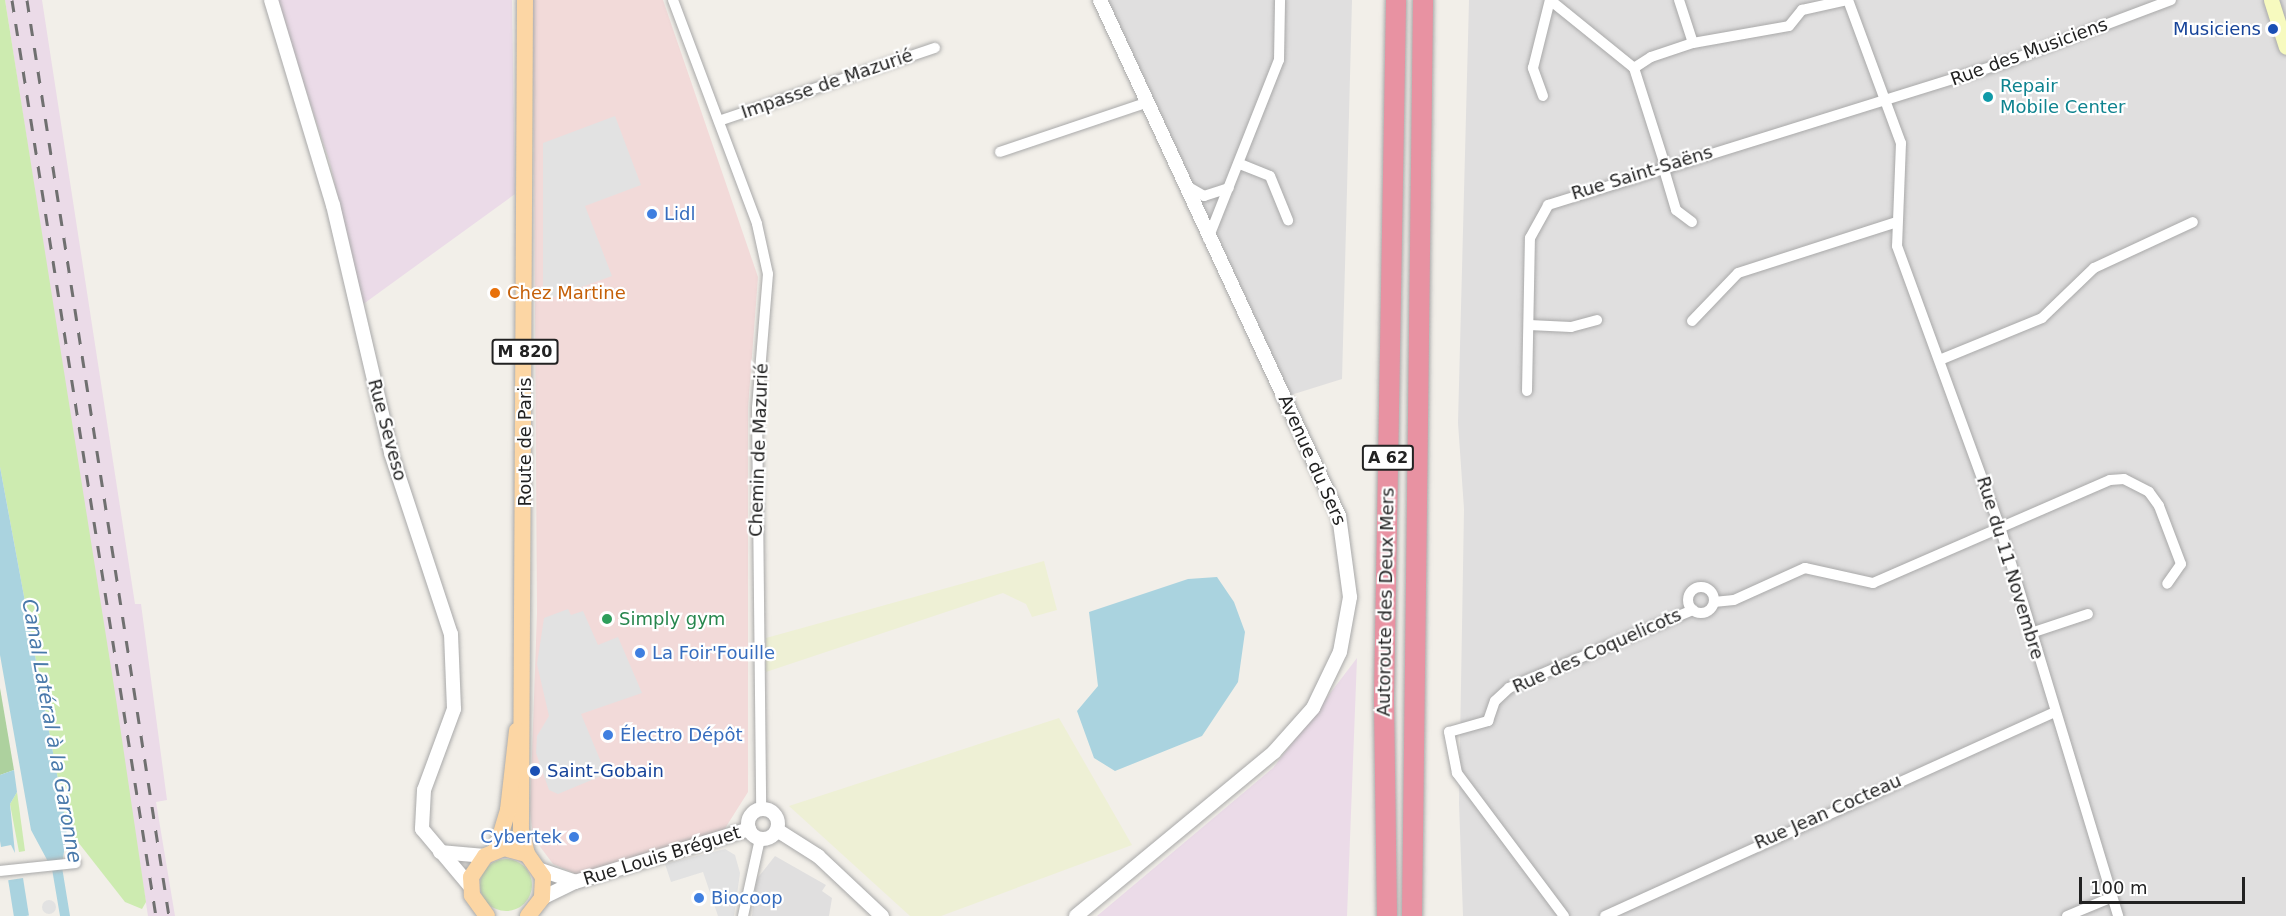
<!DOCTYPE html>
<meta charset="utf-8">
<style>
body{margin:0}
#map{position:relative;width:2286px;height:916px;overflow:hidden;background:#f2efe9;font-family:"DejaVu Sans",sans-serif}
div>[style]{position:absolute}
.residential>*{inset:0;background:#e0dfdf}
.commercial>*{inset:0;background:#f2dad9}
.industrial>*{inset:0;background:#ebdbe8}
.farmland>*{inset:0;background:#eef0d5}
.grass>*{inset:0;background:#cdebb0}
.round{border-radius:50%}
.forest>*{inset:0;background:#add19e}
.parking>*{inset:0;background:#e2e2e2}
.water>*{inset:0;background:#aad3df;transform-origin:0 0}
.roads{filter:drop-shadow(0 0 2px #a9a9a9) drop-shadow(0 0 2px #a9a9a9)}
.minor>*{height:10px;margin:-5px;padding:0 5px;transform-origin:5px;border-radius:5px;background:#fff}
.minor>.ring{margin:-5px;padding:0;box-sizing:content-box;background:none;border:10px solid #fff;border-radius:50%}
.tertiary>*{height:14px;margin:-7px;padding:0 7px;transform-origin:7px;border-radius:7px;background:#fff}
.tertiary>.ring{margin:-7px;padding:0;box-sizing:content-box;background:none;border:14px solid #fff;border-radius:50%}
.secondary>*{height:15px;margin:-7.5px;padding:0 7.5px;transform-origin:7.5px;border-radius:7.5px;background:#f7fabf}
.primary>*{height:16px;margin:-8px;padding:0 8px;transform-origin:8px;border-radius:8px;background:#fcd6a4}
.motorway>*{height:20px;margin:-10px;padding:0 10px;transform-origin:10px;border-radius:10px;background:#e892a2}
.rail>*{height:3px;margin-top:-1.5px;transform-origin:0;background:repeating-linear-gradient(90deg,#707070 0 12px,transparent 0 24px)}
.dots>*{width:16px;height:16px;translate:-50% -50%;box-sizing:border-box;border:3px solid #fff;border-radius:50%}
span{translate:-50% -50%;white-space:nowrap;text-align:center;line-height:1.15;-webkit-text-stroke:4.5px #fff;paint-order:stroke}
.shield-label span{padding:2px 4px;background:#fff;border:2px solid;border-radius:4px;-webkit-text-stroke-width:0}
.shield-label{font-size:16px;color:#222;font-weight:700}
.transit-label{font-size:18px;color:#164399}
.right{translate:-100% -50%;text-align:right}
.left{translate:0 -50%;text-align:left}
.street-label{font-size:18px;color:#222}
.culture-label{font-size:18px;color:#0d838f}
.shop-label{font-size:18px;color:#366cbe}
.food-label{font-size:18px;color:#c56008}
.leisure-label{font-size:18px;color:#27864d}
.water-label{font-size:20px;color:#4a7aab;font-style:italic}
.scale{position:absolute;left:2079px;top:877px;width:166px;height:27px;box-sizing:border-box;border:3px solid #222;border-top:0;padding-left:8px;font-size:18px;line-height:21px;white-space:nowrap;color:#222;-webkit-text-stroke:4px #fff;paint-order:stroke}
</style>
<div id="map">
<div class="residential">
<div style="clip-path:polygon(1096px 0,1352px 0,1342px 379px,1278px 399px)"></div>
<div style="clip-path:polygon(1469px 0,2286px 0,2286px 916px,1463px 916px,1459px 803px,1464px 509px,1458px 423px)"></div>
<div style="clip-path:polygon(775px 856px,826px 885px,822px 891px,832px 898px,829px 916px,752px 916px,756px 880px)"></div>
</div>
<div class="commercial">
<div style="clip-path:polygon(533px 0,663px 0,758px 277px,748px 408px,748px 792px,724px 830px,579px 875px,553px 864px,533px 837px,530px 811px,537px 613px)"></div>
</div>
<div class="industrial">
<div style="clip-path:polygon(5px 0,42px 0,135px 604px,141px 604px,167px 800px,156px 802px,175px 916px,148px 916px)"></div>
<div style="clip-path:polygon(276px 0,512px 0,515px 194px,362px 305px,330px 163px)"></div>
<div style="clip-path:polygon(1357px 658px,1347px 916px,1097px 916px,1273px 768px)"></div>
</div>
<div class="farmland">
<div style="clip-path:polygon(1044px 561px,1057px 610px,1032px 617px,1026px 604px,1003px 593px,766px 672px,766px 638px)"></div>
<div style="clip-path:polygon(1059px 718px,1132px 845px,941px 916px,910px 916px,789px 806px)"></div>
</div>
<div class="grass">
<div style="clip-path:polygon(0 0,5px 0,116px 699px,146px 902px,142px 909px,125px 902px,67px 828px,0 467px)"></div>
<div style="clip-path:polygon(17px 792px,25px 851px,19px 852px,10px 804px)"></div>
<div class="round" style="left:480px;top:859px;width:52px;height:52px"></div>
</div>
<div class="forest">
<div style="clip-path:polygon(0 688px,14px 770px,0 775px)"></div>
</div>
<div class="parking">
<div style="clip-path:polygon(615px 116px,641px 185px,585px 206px,612px 276px,543px 301px,543px 143px)"></div>
<div style="clip-path:polygon(568px 609px,571px 615px,583px 611px,598px 645px,618px 637px,642px 693px,581px 714px,606px 774px,558px 794px,549px 790px,536px 753px,537px 736px,549px 716px,537px 664px,544px 618px)"></div>
<div style="clip-path:polygon(725px 849px,735px 855px,740px 873px,734px 916px,718px 916px,703px 872px,671px 882px,665px 864px)"></div>
<div class="round" style="left:42px;top:900px;width:14px;height:14px"></div>
</div>
<div class="water">
<div style="clip-path:polygon(0 467px,67px 828px,62px 867px,70px 916px,60px 916px,52px 869px,31px 830px,0 655px)"></div>
<div style="clip-path:polygon(1217px 577px,1234px 602px,1245px 632px,1238px 682px,1202px 736px,1115px 771px,1094px 758px,1077px 711px,1098px 686px,1089px 612px,1188px 579px)"></div>
<div style="clip-path:polygon(14px 770px,17px 792px,10px 804px,15px 853px,11px 845px,1px 847px,0 841px,0 775px)"></div>
<div style="left:23px;top:878px;width:38px;height:15px;rotate:81deg"></div>
</div>
<div class="roads">
<div class="minor">
<div style="left:673px;top:0;width:239px;rotate:69.4deg"></div>
<div style="left:757px;top:224px;width:51px;rotate:77.6deg"></div>
<div style="left:768px;top:274px;width:134px;rotate:94.7deg"></div>
<div style="left:757px;top:408px;width:401px;rotate:89.4deg"></div>
<div style="left:1550px;top:0;width:108px;rotate:39deg"></div>
<div style="left:1634px;top:68px;width:102px;rotate:72.3deg"></div>
<div style="left:1679px;top:0;width:45px;rotate:72deg"></div>
<div style="left:1848px;top:0;width:153px;rotate:69.7deg"></div>
<div style="left:1901px;top:143px;width:103px;rotate:92.2deg"></div>
<div style="left:1897px;top:246px;width:299px;rotate:69.9deg"></div>
<div style="left:2000px;top:527px;width:407px;rotate:73.1deg"></div>
<div style="left:1634px;top:68px;width:20px;rotate:-33deg"></div>
<div style="left:1651px;top:57px;width:44px;rotate:-18.4deg"></div>
<div style="left:1693px;top:43px;width:97px;rotate:-10deg"></div>
<div style="left:1789px;top:26px;width:21px;rotate:-51deg"></div>
<div style="left:1802px;top:10px;width:46px;rotate:-12.5deg"></div>
<div style="left:1543px;top:96px;width:30px;rotate:-110deg"></div>
<div style="left:1533px;top:68px;width:70px;rotate:-76deg"></div>
<div style="left:719px;top:121px;width:228px;rotate:-18.7deg"></div>
<div style="left:1000px;top:152px;width:154px;rotate:-18.6deg"></div>
<div style="left:1240px;top:164px;width:32px;rotate:22deg"></div>
<div style="left:1270px;top:176px;width:48px;rotate:67.8deg"></div>
<div style="left:1663px;top:166px;width:46px;rotate:73.5deg"></div>
<div style="left:1676px;top:210px;width:20px;rotate:37deg"></div>
<div style="left:1187px;top:186px;width:20px;rotate:30deg"></div>
<div style="left:1204px;top:196px;width:26px;rotate:-18deg"></div>
<div style="left:1208px;top:239px;width:193px;rotate:-68.4deg"></div>
<div style="left:1279px;top:60px;width:60px;rotate:-89deg"></div>
<div style="left:1692px;top:321px;width:66px;rotate:-46.2deg"></div>
<div style="left:1738px;top:273px;width:164px;rotate:-17.8deg"></div>
<div style="left:1529px;top:325px;width:42px;rotate:2.7deg"></div>
<div style="left:1571px;top:327px;width:27px;rotate:-15deg"></div>
<div style="left:1942px;top:359px;width:108px;rotate:-22.3deg"></div>
<div style="left:2042px;top:318px;width:72px;rotate:-43.9deg"></div>
<div style="left:2094px;top:268px;width:109px;rotate:-24.9deg"></div>
<div style="left:1527px;top:391px;width:153px;rotate:-88.9deg"></div>
<div style="left:1530px;top:238px;width:38px;rotate:-61deg"></div>
<div style="left:1548px;top:205px;width:483px;rotate:-17.3deg"></div>
<div style="left:2009px;top:61px;width:173px;rotate:-20.6deg"></div>
<div class="ring" style="left:1688px;top:587px;width:16px;height:16px"></div>
<div style="left:1714px;top:602px;width:20px;rotate:-6deg"></div>
<div style="left:1734px;top:600px;width:78px;rotate:-24.3deg"></div>
<div style="left:1805px;top:568px;width:70px;rotate:12.4deg"></div>
<div style="left:1873px;top:583px;width:258px;rotate:-23.5deg"></div>
<div style="left:2110px;top:480px;width:14px;rotate:-4deg"></div>
<div style="left:2124px;top:479px;width:28px;rotate:27deg"></div>
<div style="left:2149px;top:492px;width:17px;rotate:54deg"></div>
<div style="left:2159px;top:506px;width:62px;rotate:69.2deg"></div>
<div style="left:2181px;top:564px;width:24px;rotate:125deg"></div>
<div style="left:2031px;top:633px;width:60px;rotate:-18.4deg"></div>
<div style="left:0;top:871px;width:76px;rotate:-6deg"></div>
<div style="left:743px;top:916px;width:79px;rotate:-77.6deg"></div>
<div style="left:1564px;top:916px;width:179px;rotate:-126.8deg"></div>
<div style="left:1457px;top:773px;width:42px;rotate:-101deg"></div>
<div style="left:1449px;top:732px;width:41px;rotate:-15.8deg"></div>
<div style="left:1488px;top:721px;width:21px;rotate:-71deg"></div>
<div style="left:1495px;top:701px;width:19px;rotate:-43deg"></div>
<div style="left:1509px;top:688px;width:200px;rotate:-23deg"></div>
<div style="left:1605px;top:916px;width:492px;rotate:-24.4deg"></div>
<div style="left:2067px;top:916px;width:47px;rotate:-22.7deg"></div>
</div>
<div class="tertiary">
<div style="left:271px;top:0;width:214px;rotate:73.2deg"></div>
<div style="left:333px;top:205px;width:255px;rotate:76.8deg"></div>
<div style="left:391px;top:453px;width:191px;rotate:71.7deg"></div>
<div style="left:451px;top:634px;width:75px;rotate:87.7deg"></div>
<div style="left:454px;top:709px;width:86px;rotate:110.3deg"></div>
<div style="left:424px;top:790px;width:39px;rotate:93deg"></div>
<div style="left:422px;top:829px;width:75px;rotate:49.9deg"></div>
<div class="ring" style="left:748px;top:809px;width:16px;height:16px"></div>
<div style="left:777px;top:830px;width:49px;rotate:32.4deg"></div>
<div style="left:818px;top:856px;width:88px;rotate:43.2deg"></div>
<div style="left:440px;top:852px;width:45px;rotate:5.1deg"></div>
<div style="left:541px;top:870px;width:36px;rotate:19deg"></div>
<div style="left:542px;top:898px;width:37px;rotate:-26deg"></div>
<div style="left:575px;top:882px;width:182px;rotate:-16.9deg"></div>
<div style="left:1076px;top:916px;width:257px;rotate:-39.6deg"></div>
<div style="left:1274px;top:752px;width:59px;rotate:-48.4deg"></div>
<div style="left:1313px;top:708px;width:62px;rotate:-64.3deg"></div>
<div style="left:1340px;top:652px;width:56px;rotate:-79.7deg"></div>
<div style="left:1350px;top:597px;width:82px;rotate:-97.7deg"></div>
<div style="left:1339px;top:516px;width:569px;rotate:-114.85deg"></div>
</div>
<div class="secondary">
<div style="left:2271px;top:0;width:49px;rotate:72.3deg"></div>
</div>
<div class="primary">
<div style="left:525px;top:0;width:830px;rotate:90.28deg"></div>
<div style="left:521px;top:830px;width:25px;rotate:76deg"></div>
<div style="left:496px;top:850px;width:42px;rotate:-73.3deg"></div>
<div style="left:508px;top:810px;width:80px;rotate:-83.5deg"></div>
<div style="left:487px;top:916px;width:26px;rotate:-126deg"></div>
<div style="left:472px;top:895px;width:18px;rotate:-93deg"></div>
<div style="left:471px;top:877px;width:25px;rotate:-56deg"></div>
<div style="left:485px;top:856px;width:21px;rotate:-23deg"></div>
<div style="left:504px;top:848px;width:24px;rotate:15deg"></div>
<div style="left:527px;top:854px;width:28px;rotate:55deg"></div>
<div style="left:543px;top:877px;width:21px;rotate:93deg"></div>
<div style="left:542px;top:898px;width:23px;rotate:128deg"></div>
</div>
<div class="motorway">
<div style="left:1387px;top:916px;width:219px;rotate:-90.8deg"></div>
<div style="left:1384px;top:697px;width:697px;rotate:-89.01deg"></div>
<div style="left:1412px;top:916px;width:916px;rotate:-89.31deg"></div>
</div>
</div>
<div class="rail">
<div style="left:12px;top:0;width:927px;rotate:81.07deg"></div>
<div style="left:27px;top:0;width:927px;rotate:81.19deg"></div>
</div>
<div class="dots">
<div style="left:2273px;top:29px;background:#1a4fb4"></div>
<div style="left:1988px;top:97px;background:#0f9aa8"></div>
<div style="left:652px;top:214px;background:#3f7fe0"></div>
<div style="left:495px;top:293px;background:#e8710a"></div>
<div style="left:607px;top:619px;background:#2e9e5b"></div>
<div style="left:640px;top:653px;background:#3f7fe0"></div>
<div style="left:608px;top:735px;background:#3f7fe0"></div>
<div style="left:535px;top:771px;background:#1a4fb4"></div>
<div style="left:574px;top:837px;background:#3f7fe0"></div>
<div style="left:699px;top:898px;background:#3f7fe0"></div>
</div>
<div class="shield-label">
<span style="left:525px;top:352px">M 820</span>
<span style="left:1388px;top:458px">A 62</span>
</div>
<div class="transit-label">
<span class="right" style="left:2261px;top:29px">Musiciens</span>
<span class="left" style="left:547px;top:771px">Saint-Gobain</span>
</div>
<div class="street-label">
<span style="left:2029px;top:52px;rotate:-20deg">Rue des Musiciens</span>
<span style="left:827px;top:84px;rotate:-19deg">Impasse de Mazurié</span>
<span style="left:1642px;top:173px;rotate:-17deg">Rue Saint-Saëns</span>
<span style="left:387px;top:430px;rotate:75deg">Rue Seveso</span>
<span style="left:525px;top:442px;rotate:-90deg">Route de Paris</span>
<span style="left:759px;top:450px;rotate:-88deg">Chemin de Mazurié</span>
<span style="left:1312px;top:460px;rotate:66deg">Avenue du Sers</span>
<span style="left:2010px;top:568px;rotate:73deg">Rue du 11 Novembre</span>
<span style="left:1386px;top:602px;rotate:-89deg">Autoroute des Deux Mers</span>
<span style="left:1597px;top:651px;rotate:-24deg">Rue des Coquelicots</span>
<span style="left:1828px;top:812px;rotate:-24deg">Rue Jean Cocteau</span>
<span style="left:662px;top:856px;rotate:-17deg">Rue Louis Bréguet</span>
</div>
<div class="culture-label">
<span class="left" style="left:2000px;top:97px">Repair<br>Mobile Center</span>
</div>
<div class="shop-label">
<span class="left" style="left:664px;top:214px">Lidl</span>
<span class="left" style="left:652px;top:653px">La Foir'Fouille</span>
<span class="left" style="left:620px;top:735px">Électro Dépôt</span>
<span class="right" style="left:562px;top:837px">Cybertek</span>
<span class="left" style="left:711px;top:898px">Biocoop</span>
</div>
<div class="food-label">
<span class="left" style="left:507px;top:293px">Chez Martine</span>
</div>
<div class="leisure-label">
<span class="left" style="left:619px;top:619px">Simply gym</span>
</div>
<div class="water-label">
<span style="left:52px;top:731px;rotate:80deg">Canal Latéral à la Garonne</span>
</div>
<div class="scale">100 m</div>
</div>
